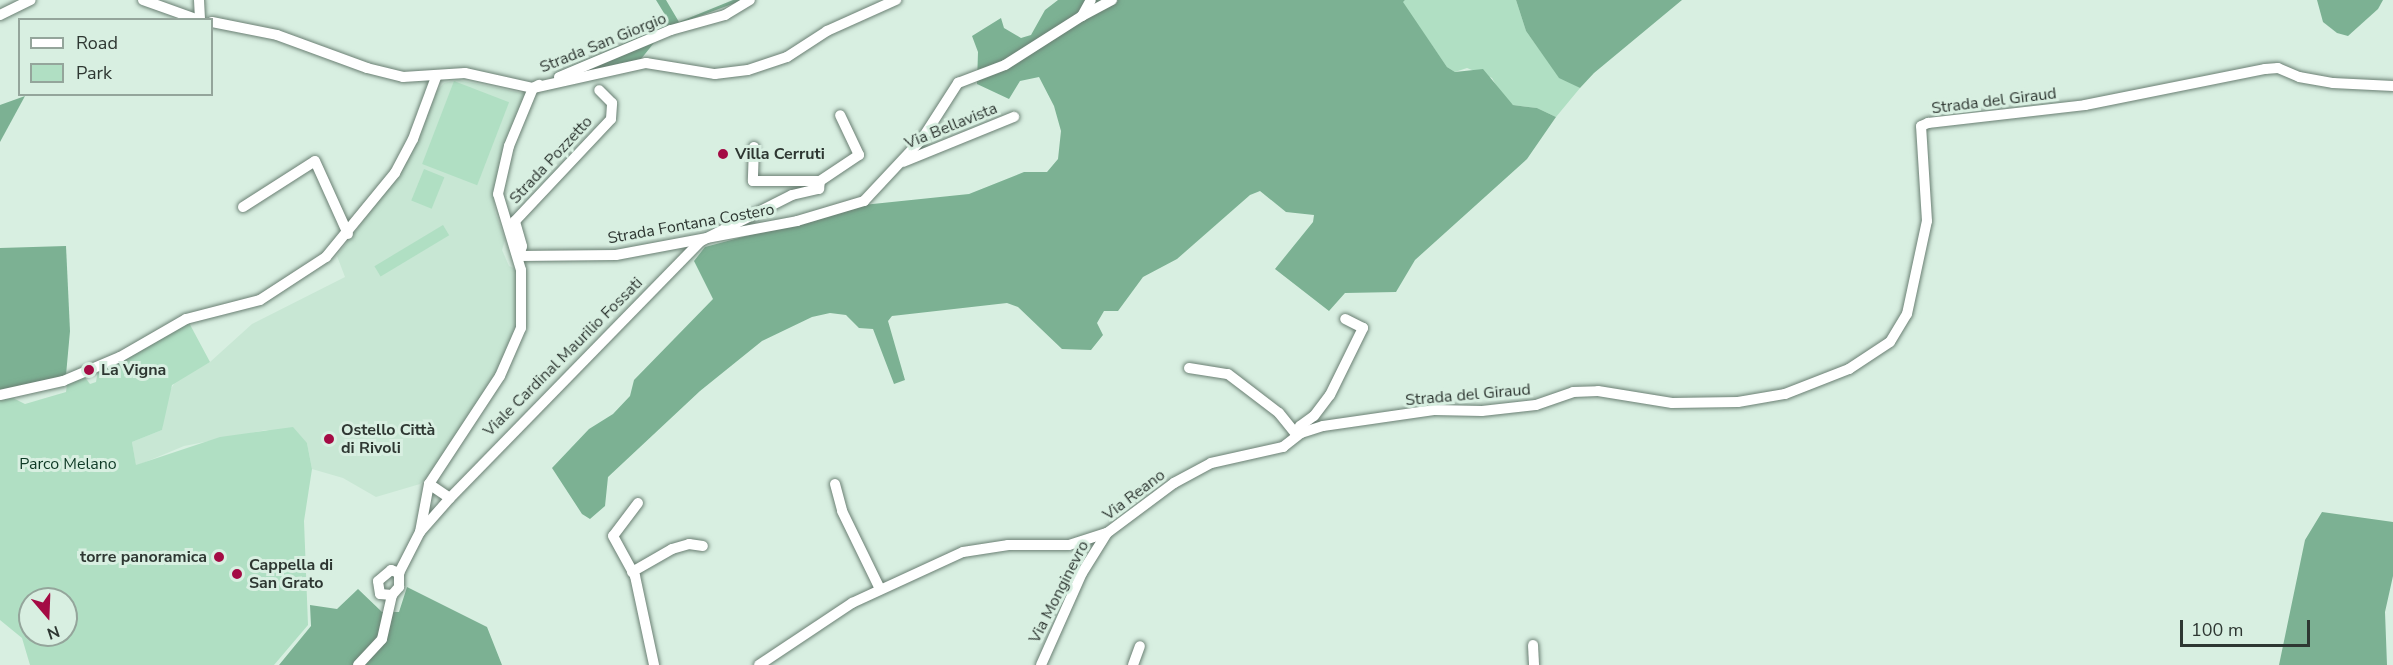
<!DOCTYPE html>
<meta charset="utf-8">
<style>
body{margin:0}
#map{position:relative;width:2393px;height:665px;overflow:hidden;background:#d8efe1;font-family:"Nunito Sans",sans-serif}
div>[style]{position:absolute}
.built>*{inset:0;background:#c8e7d4}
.green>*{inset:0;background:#b0dfc3;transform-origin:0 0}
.forest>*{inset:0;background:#7cb193}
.roads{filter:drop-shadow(0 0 2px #6a7f73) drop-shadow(0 0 2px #6a7f73)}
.minor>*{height:10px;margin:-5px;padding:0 5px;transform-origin:5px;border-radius:5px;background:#fff}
.dots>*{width:16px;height:16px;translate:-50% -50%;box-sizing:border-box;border:3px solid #d8efe1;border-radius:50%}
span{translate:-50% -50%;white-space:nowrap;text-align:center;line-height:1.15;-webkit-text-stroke:6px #d8efe1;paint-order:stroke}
.street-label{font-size:16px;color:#2e3732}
.poi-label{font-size:16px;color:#2e3732;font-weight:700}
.left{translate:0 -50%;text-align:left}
.right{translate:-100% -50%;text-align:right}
.park-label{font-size:16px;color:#0e3925}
.legend{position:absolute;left:18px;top:18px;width:195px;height:78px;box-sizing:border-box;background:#d8efe1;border:2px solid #94a59b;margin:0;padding:8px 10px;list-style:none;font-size:18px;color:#2e3732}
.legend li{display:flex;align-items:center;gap:12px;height:30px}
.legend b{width:30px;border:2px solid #94a59b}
.north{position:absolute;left:18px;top:587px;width:60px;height:60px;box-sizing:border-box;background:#d8efe1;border:2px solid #94a59b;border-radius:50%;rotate:161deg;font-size:16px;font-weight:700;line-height:24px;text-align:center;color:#2e3732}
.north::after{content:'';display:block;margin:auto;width:21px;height:27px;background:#a40b44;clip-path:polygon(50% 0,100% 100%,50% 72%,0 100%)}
.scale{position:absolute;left:2180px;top:620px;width:130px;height:27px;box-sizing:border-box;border:3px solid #2e3732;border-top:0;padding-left:8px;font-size:18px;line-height:21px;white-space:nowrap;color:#2e3732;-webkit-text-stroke:4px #d8efe1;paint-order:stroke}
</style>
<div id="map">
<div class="built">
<div style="clip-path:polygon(458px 80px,527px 94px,493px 191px,495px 212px,505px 240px,502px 250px,509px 266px,518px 270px,518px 327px,497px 373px,431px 473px,420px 484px,376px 497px,343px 478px,312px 469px,307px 443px,266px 430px,184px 446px,136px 466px,132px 442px,162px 430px,167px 395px,177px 379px,210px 362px,252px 324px,345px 277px,337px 256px,407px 161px,437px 91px,444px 83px)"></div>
</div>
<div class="green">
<div style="clip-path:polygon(1405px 0,1516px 0,1526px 31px,1559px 77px,1580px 88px,1556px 117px,1537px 108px,1513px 105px,1502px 96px,1492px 78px,1467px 68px,1455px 72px,1447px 67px,1402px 2px)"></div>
<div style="left:454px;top:81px;width:59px;height:89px;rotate:21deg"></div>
<div style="left:424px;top:169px;width:22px;height:34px;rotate:22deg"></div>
<div style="left:443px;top:225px;width:12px;height:80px;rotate:59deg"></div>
<div style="clip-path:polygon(evenodd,187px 319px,210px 362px,172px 385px,162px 430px,132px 442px,136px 465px,220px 437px,293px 427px,307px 443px,312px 469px,304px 521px,308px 625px,274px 665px,30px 665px,22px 638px,0 620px,0 399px,13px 398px,25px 404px,66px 392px,67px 384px,84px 376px,90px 384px,96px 382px,98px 370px,187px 319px,30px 599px,66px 599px,66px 635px,30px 635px,30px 599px)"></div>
</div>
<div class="forest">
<div style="clip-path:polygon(656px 0,666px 0,679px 22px,733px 0,743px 0,665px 29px,641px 59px,581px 72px,553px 74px,656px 30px,667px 18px)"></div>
<div style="clip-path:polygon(1058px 0,1405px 0,1403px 2px,1447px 67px,1455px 72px,1483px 69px,1513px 105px,1537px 108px,1556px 117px,1527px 159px,1415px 260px,1396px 292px,1345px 293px,1329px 311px,1275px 269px,1313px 222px,1314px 215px,1286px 212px,1260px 191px,1250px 195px,1177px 259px,1143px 277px,1118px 311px,1104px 311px,1097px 323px,1103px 335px,1091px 350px,1062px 349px,1018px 307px,1007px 303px,892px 316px,888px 321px,905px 380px,894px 384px,873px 329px,859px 328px,846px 315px,830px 313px,812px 317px,762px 341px,700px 391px,608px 477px,605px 506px,590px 519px,582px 514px,552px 468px,589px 429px,613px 414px,630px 396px,634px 380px,713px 299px,694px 261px,705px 247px,863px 205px,969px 194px,1024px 172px,1047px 172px,1058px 159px,1061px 131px,1054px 106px,1039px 77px,1020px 81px,1009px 99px,977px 84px,978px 52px,972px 36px,1001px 18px,1004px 28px,1021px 38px,1031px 35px,1045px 10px)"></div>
<div style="clip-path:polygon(1516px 0,1682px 0,1594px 73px,1580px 88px,1559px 78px,1526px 31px)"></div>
<div style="clip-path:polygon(2317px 0,2383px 0,2378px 9px,2348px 36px,2337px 33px,2323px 22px)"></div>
<div style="clip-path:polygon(25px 96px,0 142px,0 105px)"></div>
<div style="clip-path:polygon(66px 246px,70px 331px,66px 375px,0 395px,0 248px)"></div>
<div style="clip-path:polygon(2322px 512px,2393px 522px,2393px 576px,2385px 612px,2387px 665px,2279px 665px,2305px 540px)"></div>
<div style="clip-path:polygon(407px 587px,487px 627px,502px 665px,279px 665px,311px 626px,310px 605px,337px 609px,358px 589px,382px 612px,399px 612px)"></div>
</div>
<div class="roads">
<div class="minor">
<div style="left:143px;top:0;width:59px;rotate:19.7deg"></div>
<div style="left:199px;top:0;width:20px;rotate:87deg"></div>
<div style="left:0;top:15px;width:34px;rotate:-26deg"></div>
<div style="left:1082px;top:16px;width:34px;rotate:-28deg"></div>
<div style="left:212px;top:22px;width:66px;rotate:11.3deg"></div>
<div style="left:277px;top:35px;width:96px;rotate:20.1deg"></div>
<div style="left:367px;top:68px;width:37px;rotate:14deg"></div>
<div style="left:403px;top:77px;width:62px;rotate:-3.7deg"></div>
<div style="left:465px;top:73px;width:70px;rotate:12.4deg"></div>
<div style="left:533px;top:88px;width:7px;rotate:-27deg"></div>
<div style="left:559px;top:77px;width:121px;rotate:-22.8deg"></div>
<div style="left:671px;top:30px;width:56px;rotate:-15.5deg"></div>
<div style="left:725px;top:15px;width:29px;rotate:-31deg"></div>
<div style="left:754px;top:147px;width:34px;rotate:92deg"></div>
<div style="left:753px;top:181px;width:67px"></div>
<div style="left:903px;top:162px;width:120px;rotate:-22.1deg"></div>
<div style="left:243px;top:207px;width:85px;rotate:-32.6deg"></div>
<div style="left:315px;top:161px;width:80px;rotate:65.7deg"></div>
<div style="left:519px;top:256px;width:97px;rotate:-0.6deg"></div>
<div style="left:616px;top:255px;width:184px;rotate:-10.6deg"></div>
<div style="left:797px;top:221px;width:70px;rotate:-16.6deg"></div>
<div style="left:864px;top:201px;width:85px;rotate:-46.9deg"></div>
<div style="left:922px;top:139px;width:67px;rotate:-57.3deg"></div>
<div style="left:958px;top:83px;width:50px;rotate:-21deg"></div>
<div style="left:1005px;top:65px;width:91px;rotate:-32.5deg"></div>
<div style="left:1082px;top:16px;width:18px;rotate:-61deg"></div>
<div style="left:519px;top:256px;width:10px;rotate:-73deg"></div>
<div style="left:522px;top:246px;width:26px;rotate:-106deg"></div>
<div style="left:515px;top:221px;width:140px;rotate:-46.7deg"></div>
<div style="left:611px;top:119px;width:16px;rotate:-86deg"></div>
<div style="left:612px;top:103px;width:18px;rotate:-135deg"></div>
<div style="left:1189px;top:368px;width:39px;rotate:9deg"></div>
<div style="left:1228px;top:374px;width:64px;rotate:37.4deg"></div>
<div style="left:1279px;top:413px;width:28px;rotate:51deg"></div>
<div style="left:0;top:395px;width:65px;rotate:-12.5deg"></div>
<div style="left:63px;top:381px;width:62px;rotate:-22.8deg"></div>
<div style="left:120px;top:357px;width:76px;rotate:-29.9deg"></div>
<div style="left:186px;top:319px;width:76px;rotate:-14.4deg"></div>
<div style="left:260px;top:300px;width:79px;rotate:-33.1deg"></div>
<div style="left:326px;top:257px;width:109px;rotate:-50.6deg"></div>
<div style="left:395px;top:173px;width:38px;rotate:-62deg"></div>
<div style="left:413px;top:139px;width:66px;rotate:-69.6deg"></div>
<div style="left:1301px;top:433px;width:7px;rotate:-98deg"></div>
<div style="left:1300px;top:426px;width:17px;rotate:-36deg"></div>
<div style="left:1314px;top:416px;width:26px;rotate:-53deg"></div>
<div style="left:1330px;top:395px;width:75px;rotate:-63.8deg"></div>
<div style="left:1363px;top:328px;width:20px;rotate:-153deg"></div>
<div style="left:429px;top:484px;width:25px;rotate:34deg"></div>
<div style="left:835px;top:484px;width:28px;rotate:75deg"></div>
<div style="left:842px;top:511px;width:87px;rotate:64deg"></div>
<div style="left:638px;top:503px;width:41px;rotate:127.1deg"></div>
<div style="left:613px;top:536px;width:46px;rotate:61.2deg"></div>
<div style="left:635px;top:576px;width:91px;rotate:77.9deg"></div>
<div style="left:420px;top:532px;width:49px;rotate:-79.4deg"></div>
<div style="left:429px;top:484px;width:129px;rotate:-56.7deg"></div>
<div style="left:500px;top:376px;width:52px;rotate:-66.4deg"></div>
<div style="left:521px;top:328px;width:58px;rotate:-90deg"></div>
<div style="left:521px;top:270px;width:79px;rotate:-106.8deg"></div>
<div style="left:498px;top:194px;width:49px;rotate:-77.1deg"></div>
<div style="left:509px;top:146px;width:63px;rotate:-67.5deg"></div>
<div style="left:533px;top:88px;width:116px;rotate:-12.5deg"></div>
<div style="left:646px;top:63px;width:70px;rotate:9.1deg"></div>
<div style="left:715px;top:74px;width:33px;rotate:-7deg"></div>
<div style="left:748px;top:70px;width:41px;rotate:-18.4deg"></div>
<div style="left:787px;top:57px;width:48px;rotate:-33deg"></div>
<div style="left:827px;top:31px;width:76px;rotate:-24.2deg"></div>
<div style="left:632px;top:572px;width:46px;rotate:-29.9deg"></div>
<div style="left:672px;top:549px;width:18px;rotate:-16deg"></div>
<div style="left:689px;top:544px;width:14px;rotate:8deg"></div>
<div style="left:392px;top:595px;width:12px;rotate:-175deg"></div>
<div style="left:380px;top:594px;width:13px;rotate:-99deg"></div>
<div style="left:378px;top:581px;width:17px;rotate:-40deg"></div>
<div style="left:391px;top:570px;width:9px;rotate:21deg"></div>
<div style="left:1533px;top:645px;width:20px;rotate:87deg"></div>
<div style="left:358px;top:665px;width:35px;rotate:-47deg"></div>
<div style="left:382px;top:639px;width:45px;rotate:-77.2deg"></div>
<div style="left:392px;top:595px;width:11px;rotate:-49deg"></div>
<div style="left:399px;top:587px;width:14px;rotate:-90deg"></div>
<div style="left:399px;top:573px;width:46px;rotate:-62.9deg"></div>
<div style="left:420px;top:532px;width:45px;rotate:-48.6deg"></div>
<div style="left:450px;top:498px;width:359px;rotate:-45.7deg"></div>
<div style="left:701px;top:241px;width:102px;rotate:-26.8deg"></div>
<div style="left:792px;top:195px;width:28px;rotate:-13deg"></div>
<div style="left:819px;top:189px;width:8px;rotate:-83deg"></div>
<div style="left:820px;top:181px;width:47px;rotate:-33.7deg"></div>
<div style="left:859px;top:155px;width:44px;rotate:-115.4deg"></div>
<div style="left:759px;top:665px;width:112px;rotate:-33.7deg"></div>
<div style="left:852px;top:603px;width:122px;rotate:-24.7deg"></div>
<div style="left:963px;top:552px;width:46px;rotate:-8.8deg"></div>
<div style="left:1008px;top:545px;width:61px"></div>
<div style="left:1069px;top:545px;width:40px;rotate:-18deg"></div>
<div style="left:1107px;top:533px;width:84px;rotate:-36.7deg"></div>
<div style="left:1174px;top:483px;width:42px;rotate:-28.4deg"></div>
<div style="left:1211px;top:463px;width:74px;rotate:-12.5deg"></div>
<div style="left:1283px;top:447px;width:23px;rotate:-38deg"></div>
<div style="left:1301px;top:433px;width:23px;rotate:-18deg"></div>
<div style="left:1323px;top:426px;width:112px;rotate:-8.2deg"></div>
<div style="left:1434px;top:410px;width:48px;rotate:1.2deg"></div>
<div style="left:1482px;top:411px;width:54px;rotate:-6.3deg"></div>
<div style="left:1536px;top:405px;width:39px;rotate:-19deg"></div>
<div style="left:1573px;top:392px;width:25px;rotate:-2deg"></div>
<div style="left:1598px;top:391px;width:75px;rotate:9.2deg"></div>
<div style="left:1672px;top:403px;width:66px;rotate:-0.9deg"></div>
<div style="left:1738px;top:402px;width:48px;rotate:-9.7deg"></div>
<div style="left:1785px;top:394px;width:69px;rotate:-21.3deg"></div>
<div style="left:1849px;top:369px;width:49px;rotate:-33.4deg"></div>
<div style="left:1890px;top:342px;width:33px;rotate:-59deg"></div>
<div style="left:1907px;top:314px;width:95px;rotate:-77.9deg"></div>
<div style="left:1927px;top:221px;width:95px;rotate:-93.6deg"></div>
<div style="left:1921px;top:126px;width:8px;rotate:-23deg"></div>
<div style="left:1928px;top:123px;width:158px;rotate:-6.5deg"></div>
<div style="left:2085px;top:105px;width:184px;rotate:-11.3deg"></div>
<div style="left:2265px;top:69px;width:13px;rotate:-4deg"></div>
<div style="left:2278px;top:68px;width:23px;rotate:23deg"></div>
<div style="left:2299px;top:77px;width:35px;rotate:10deg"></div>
<div style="left:2333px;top:83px;width:60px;rotate:2.9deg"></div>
<div style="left:1041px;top:665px;width:101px;rotate:-66deg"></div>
<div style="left:1082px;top:573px;width:47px;rotate:-58deg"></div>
<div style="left:1133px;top:665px;width:20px;rotate:-70deg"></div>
</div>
</div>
<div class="dots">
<div style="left:723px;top:154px;background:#a40b44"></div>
<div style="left:89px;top:370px;background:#a40b44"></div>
<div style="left:329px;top:439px;background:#a40b44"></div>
<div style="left:219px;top:557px;background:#a40b44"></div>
<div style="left:237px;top:574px;background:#a40b44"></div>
</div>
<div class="street-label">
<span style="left:603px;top:43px;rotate:-22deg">Strada San Giorgio</span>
<span style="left:1994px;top:101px;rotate:-7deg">Strada del Giraud</span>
<span style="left:951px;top:126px;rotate:-22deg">Via Bellavista</span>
<span style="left:551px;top:160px;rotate:-47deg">Strada Pozzetto</span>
<span style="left:691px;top:224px;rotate:-10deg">Strada Fontana Costero</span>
<span style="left:563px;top:357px;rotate:-45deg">Viale Cardinal Maurilio Fossati</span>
<span style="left:1468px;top:395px;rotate:-5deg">Strada del Giraud</span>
<span style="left:1134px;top:495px;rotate:-37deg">Via Reano</span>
<span style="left:1059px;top:592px;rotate:-63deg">Via Monginevro</span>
</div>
<div class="poi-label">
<span class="left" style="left:735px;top:154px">Villa Cerruti</span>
<span class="left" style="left:101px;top:370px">La Vigna</span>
<span class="left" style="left:341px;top:439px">Ostello Città<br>di Rivoli</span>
<span class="right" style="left:207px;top:557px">torre panoramica</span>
<span class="left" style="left:249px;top:574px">Cappella di<br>San Grato</span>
</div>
<div class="park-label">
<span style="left:68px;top:464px">Parco Melano</span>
</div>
<ul class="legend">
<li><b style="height:8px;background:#fff"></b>Road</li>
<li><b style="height:16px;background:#b0dfc3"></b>Park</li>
</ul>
<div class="north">N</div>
<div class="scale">100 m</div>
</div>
